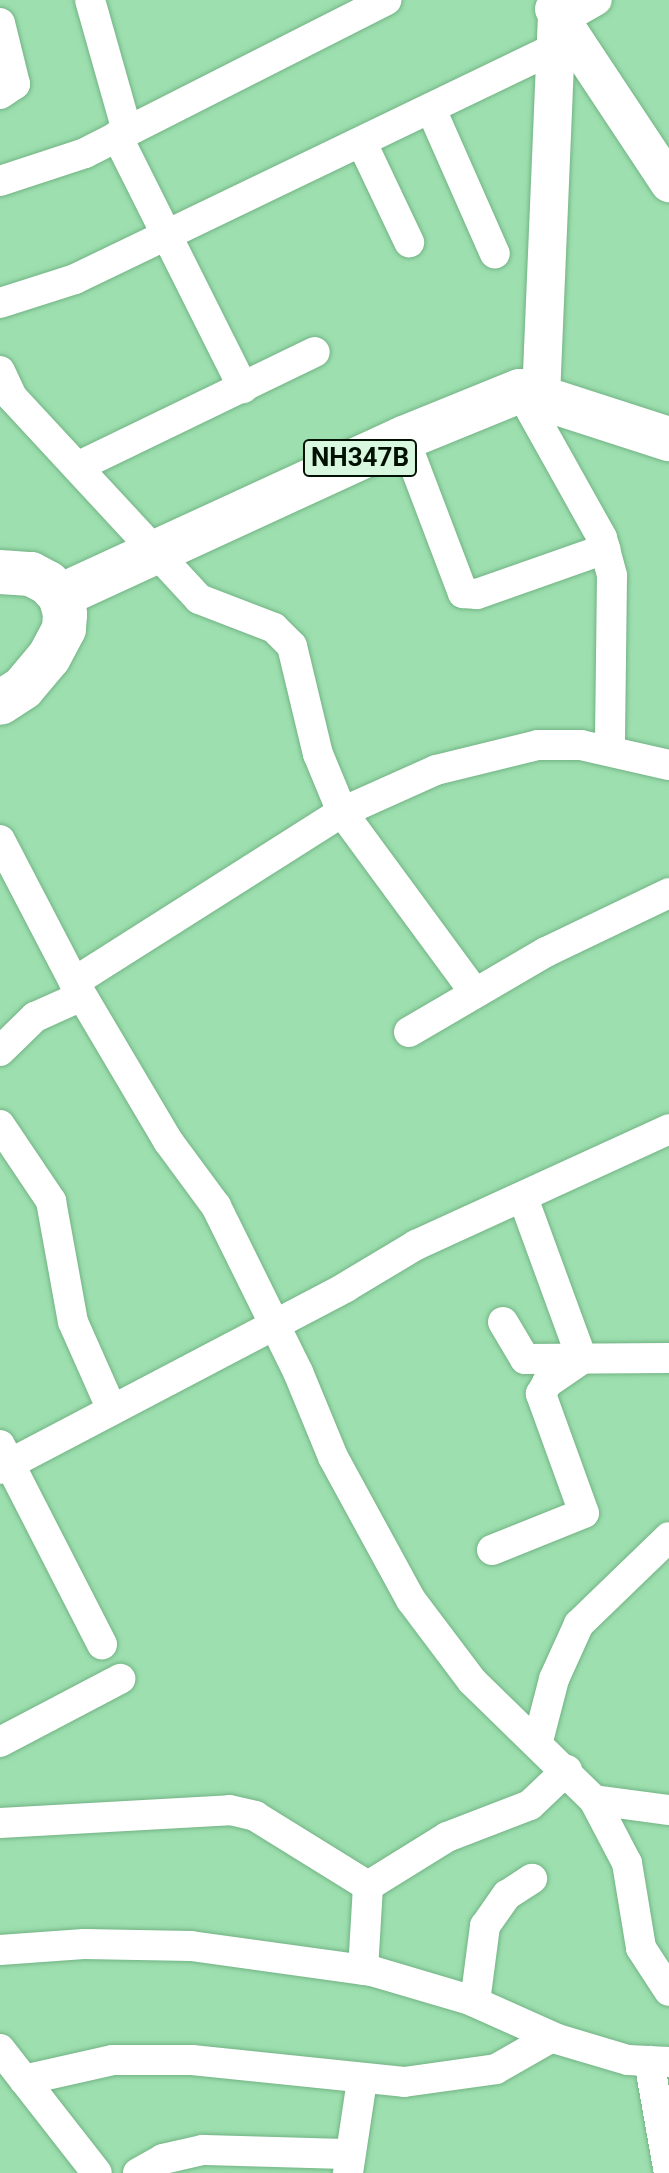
<!DOCTYPE html>
<style>
body{margin:0}
#map{position:relative;width:669px;height:2173px;overflow:hidden;background:#9ddfaf;font-family:Roboto,sans-serif}
div>[style]{position:absolute}
.roads{filter:drop-shadow(0 0 2px #73b385) drop-shadow(0 0 2px #73b385)}
.minor>*{height:30px;margin:-15px;padding:0 15px;transform-origin:15px;border-radius:15px;background:#fff}
.major>*{height:38px;margin:-19px;padding:0 19px;transform-origin:19px;border-radius:19px;background:#fff}
.highway>*{height:44px;margin:-22px;padding:0 22px;transform-origin:22px;border-radius:22px;background:#fff}
span{translate:-50% -50%;white-space:nowrap;text-align:center;line-height:1.15;-webkit-text-stroke:8px #d7f7de;paint-order:stroke}
.shield-label span{padding:2px 6px;background:#d7f7de;border:2px solid;border-radius:6px;-webkit-text-stroke-width:0}
.shield-label{font-size:26px;color:#001003;font-weight:700}
</style>
<div id="map">
<div class="roads">
<div class="minor">
<div style="left:90px;top:0;width:136px;rotate:74.2deg"></div>
<div style="left:562px;top:20px;width:40px;rotate:-29.7deg"></div>
<div style="left:0;top:23px;width:63px;rotate:76.2deg"></div>
<div style="left:15px;top:84px;width:18px;rotate:146deg"></div>
<div style="left:431px;top:109px;width:158px;rotate:66.2deg"></div>
<div style="left:117px;top:136px;width:282px;rotate:63.4deg"></div>
<div style="left:362px;top:143px;width:110px;rotate:64.6deg"></div>
<div style="left:0;top:181px;width:89px;rotate:-18.2deg"></div>
<div style="left:85px;top:153px;width:338px;rotate:-26.9deg"></div>
<div style="left:0;top:303px;width:79px;rotate:-17.7deg"></div>
<div style="left:75px;top:279px;width:533px;rotate:-25.7deg"></div>
<div style="left:0;top:371px;width:29px;rotate:65deg"></div>
<div style="left:12px;top:397px;width:275px;rotate:47.2deg"></div>
<div style="left:199px;top:599px;width:80px;rotate:21.1deg"></div>
<div style="left:274px;top:628px;width:25px;rotate:45deg"></div>
<div style="left:292px;top:646px;width:111px;rotate:76.5deg"></div>
<div style="left:318px;top:754px;width:63px;rotate:67.5deg"></div>
<div style="left:342px;top:812px;width:223px;rotate:53.7deg"></div>
<div style="left:520px;top:391px;width:168px;rotate:60.8deg"></div>
<div style="left:602px;top:538px;width:39px;rotate:75deg"></div>
<div style="left:612px;top:576px;width:174px;rotate:90.7deg"></div>
<div style="left:404px;top:438px;width:166px;rotate:69.2deg"></div>
<div style="left:463px;top:593px;width:14px;rotate:4deg"></div>
<div style="left:477px;top:594px;width:136px;rotate:-19.4deg"></div>
<div style="left:77px;top:467px;width:264px;rotate:-25.8deg"></div>
<div style="left:669px;top:765px;width:90px;rotate:-167.2deg"></div>
<div style="left:581px;top:745px;width:43px;rotate:180deg"></div>
<div style="left:538px;top:745px;width:105px;rotate:166.2deg"></div>
<div style="left:436px;top:770px;width:103px;rotate:155.9deg"></div>
<div style="left:342px;top:812px;width:317px;rotate:147.6deg"></div>
<div style="left:74px;top:982px;width:185px;rotate:59.4deg"></div>
<div style="left:168px;top:1141px;width:81px;rotate:53.6deg"></div>
<div style="left:216px;top:1206px;width:185px;rotate:63.7deg"></div>
<div style="left:298px;top:1372px;width:92px;rotate:67.6deg"></div>
<div style="left:333px;top:1457px;width:163px;rotate:61.4deg"></div>
<div style="left:411px;top:1600px;width:101px;rotate:53deg"></div>
<div style="left:472px;top:1681px;width:170px;rotate:44.3deg"></div>
<div style="left:594px;top:1800px;width:71px;rotate:62.4deg"></div>
<div style="left:627px;top:1863px;width:86px;rotate:80.6deg"></div>
<div style="left:641px;top:1948px;width:51px;rotate:56.9deg"></div>
<div style="left:0;top:840px;width:160px;rotate:62.5deg"></div>
<div style="left:409px;top:1032px;width:159px;rotate:-30.3deg"></div>
<div style="left:546px;top:952px;width:136px;rotate:-25.6deg"></div>
<div style="left:0;top:1051px;width:49px;rotate:-44.2deg"></div>
<div style="left:35px;top:1017px;width:51px;rotate:-24.1deg"></div>
<div style="left:0;top:1125px;width:92px;rotate:56.1deg"></div>
<div style="left:51px;top:1201px;width:123px;rotate:79.7deg"></div>
<div style="left:73px;top:1322px;width:96px;rotate:66.1deg"></div>
<div style="left:503px;top:1322px;width:43px;rotate:59.3deg"></div>
<div style="left:525px;top:1359px;width:144px;rotate:-0.4deg"></div>
<div style="left:0;top:1445px;width:224px;rotate:62.9deg"></div>
<div style="left:0;top:1469px;width:391px;rotate:-27.7deg"></div>
<div style="left:346px;top:1287px;width:82px;rotate:-31deg"></div>
<div style="left:416px;top:1245px;width:278px;rotate:-24.6deg"></div>
<div style="left:492px;top:1550px;width:99px;rotate:-21.9deg"></div>
<div style="left:584px;top:1513px;width:127px;rotate:-109.9deg"></div>
<div style="left:541px;top:1394px;width:13px;rotate:-61deg"></div>
<div style="left:547px;top:1383px;width:42px;rotate:-34.4deg"></div>
<div style="left:582px;top:1359px;width:171px;rotate:-110.1deg"></div>
<div style="left:538px;top:1741px;width:64px;rotate:-75.5deg"></div>
<div style="left:554px;top:1679px;width:60px;rotate:-65.6deg"></div>
<div style="left:579px;top:1624px;width:125px;rotate:-44deg"></div>
<div style="left:0;top:1742px;width:136px;rotate:-27.7deg"></div>
<div style="left:594px;top:1800px;width:76px;rotate:7.6deg"></div>
<div style="left:0;top:1823px;width:230px;rotate:-3.2deg"></div>
<div style="left:230px;top:1810px;width:26px;rotate:13deg"></div>
<div style="left:255px;top:1816px;width:133px;rotate:31.8deg"></div>
<div style="left:368px;top:1886px;width:84px;rotate:93.4deg"></div>
<div style="left:368px;top:1886px;width:93px;rotate:-31.8deg"></div>
<div style="left:447px;top:1837px;width:89px;rotate:-21.1deg"></div>
<div style="left:530px;top:1805px;width:51px;rotate:-43.4deg"></div>
<div style="left:0;top:1950px;width:84px;rotate:-4.1deg"></div>
<div style="left:84px;top:1944px;width:107px;rotate:1.1deg"></div>
<div style="left:191px;top:1946px;width:183px;rotate:7.9deg"></div>
<div style="left:372px;top:1971px;width:102px;rotate:16.5deg"></div>
<div style="left:470px;top:2000px;width:95px;rotate:24.1deg"></div>
<div style="left:557px;top:2039px;width:74px;rotate:16.5deg"></div>
<div style="left:628px;top:2060px;width:41px;rotate:2.8deg"></div>
<div style="left:475px;top:2002px;width:77px;rotate:-82.5deg"></div>
<div style="left:485px;top:1926px;width:38px;rotate:-55deg"></div>
<div style="left:507px;top:1895px;width:30px;rotate:-33deg"></div>
<div style="left:0;top:2049px;width:157px;rotate:52deg"></div>
<div style="left:649px;top:2061px;width:114px;rotate:79.9deg"></div>
<div style="left:24px;top:2080px;width:91px;rotate:-12.7deg"></div>
<div style="left:113px;top:2060px;width:79px"></div>
<div style="left:192px;top:2060px;width:213px;rotate:5.9deg"></div>
<div style="left:404px;top:2082px;width:93px;rotate:-8deg"></div>
<div style="left:496px;top:2069px;width:64px;rotate:-29.7deg"></div>
<div style="left:138px;top:2173px;width:29px;rotate:-29deg"></div>
<div style="left:163px;top:2159px;width:41px;rotate:-12.7deg"></div>
<div style="left:203px;top:2150px;width:144px;rotate:1.6deg"></div>
<div style="left:348px;top:2173px;width:94px;rotate:-81.4deg"></div>
</div>
<div class="major">
<div style="left:554px;top:9px;width:209px;rotate:56.5deg"></div>
<div style="left:541px;top:397px;width:383px;rotate:-87.6deg"></div>
</div>
<div class="highway">
<div style="left:0;top:572px;width:31px;rotate:4deg"></div>
<div style="left:31px;top:574px;width:19px;rotate:28deg"></div>
<div style="left:48px;top:583px;width:18px;rotate:47deg"></div>
<div style="left:60px;top:596px;width:19px;rotate:74deg"></div>
<div style="left:65px;top:614px;width:15px;rotate:94deg"></div>
<div style="left:64px;top:629px;width:32px;rotate:118deg"></div>
<div style="left:49px;top:657px;width:40px;rotate:130deg"></div>
<div style="left:23px;top:688px;width:27px;rotate:147deg"></div>
<div style="left:60px;top:596px;width:379px;rotate:-24.7deg"></div>
<div style="left:404px;top:438px;width:125px;rotate:-22.1deg"></div>
<div style="left:520px;top:391px;width:157px;rotate:17.9deg"></div>
</div>
</div>
<div class="shield-label">
<span style="left:360px;top:458px">NH347B</span>
</div>
</div>
